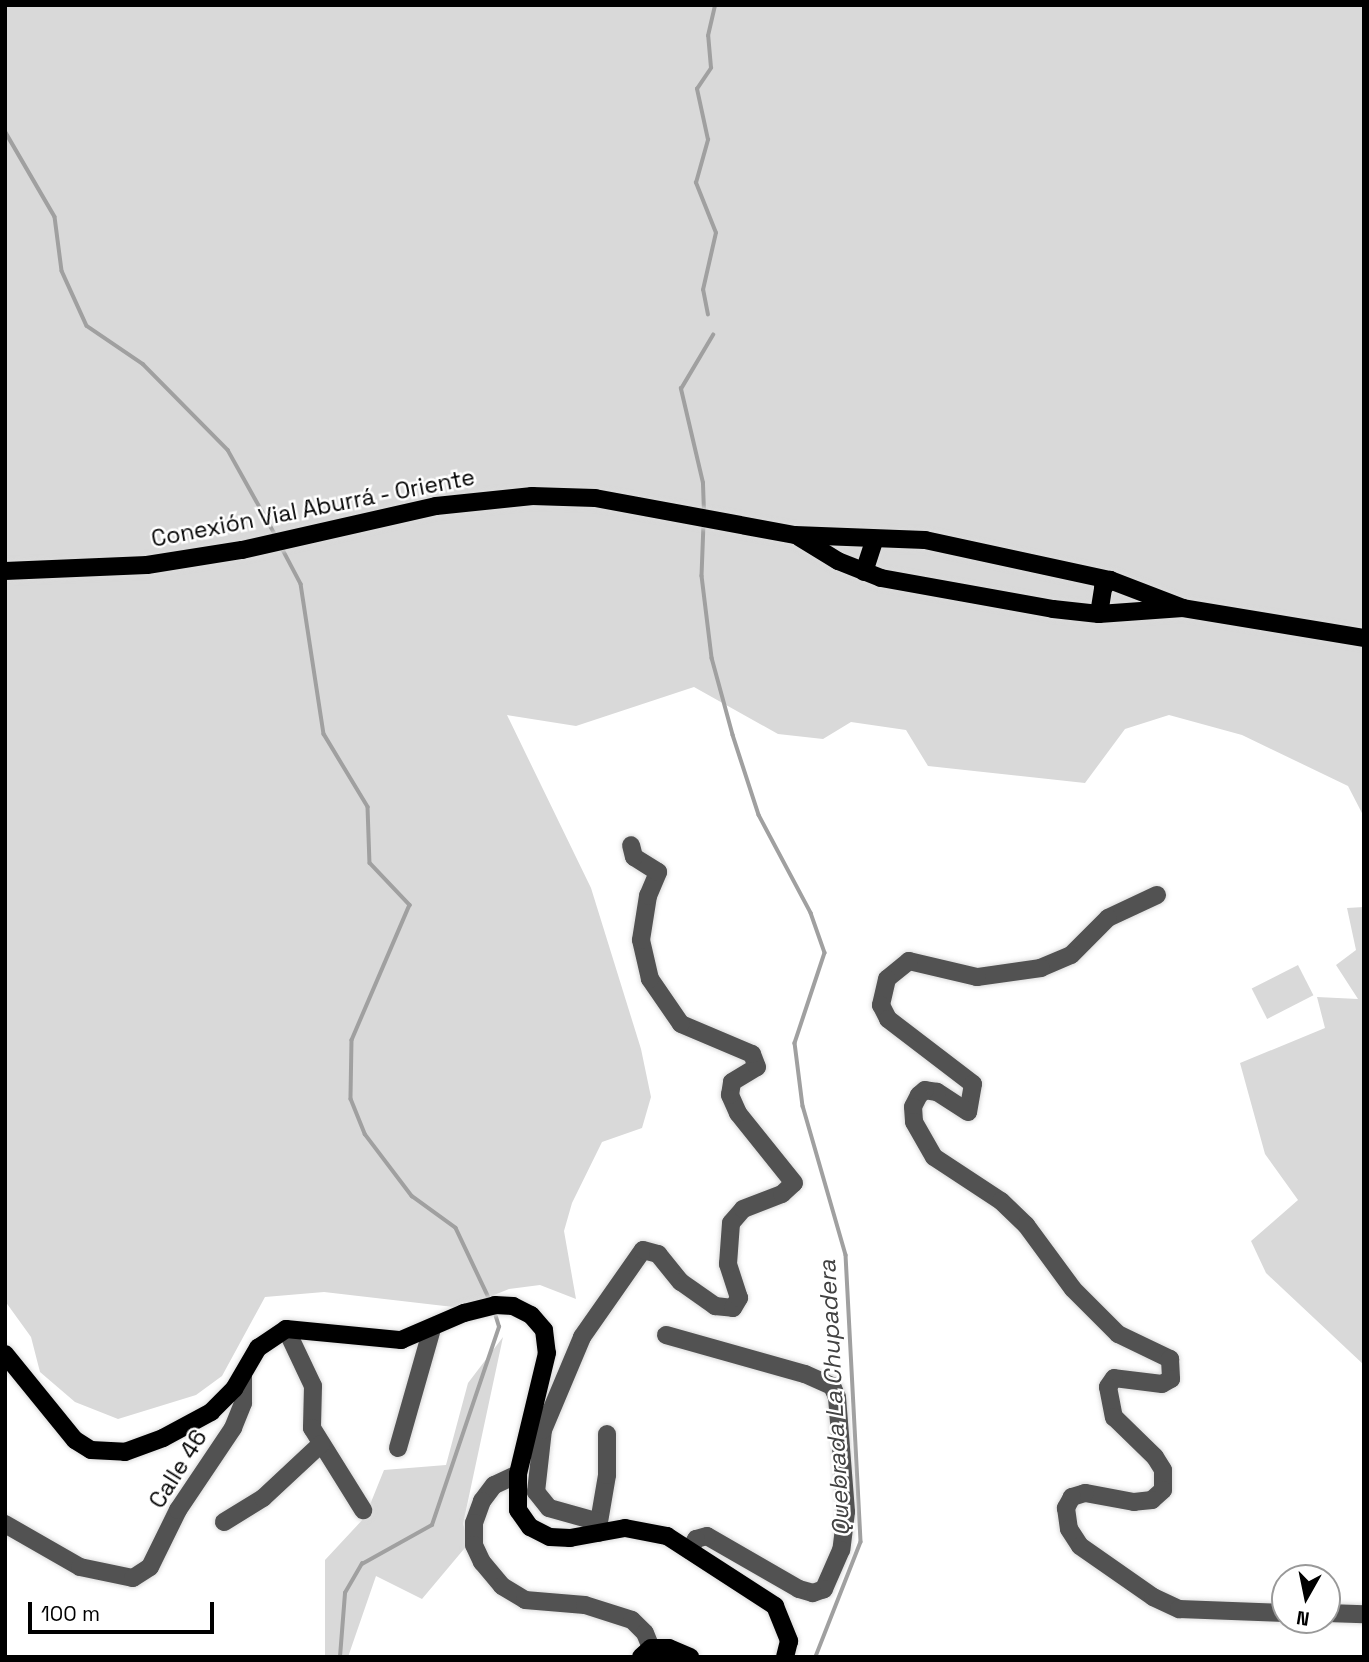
<!DOCTYPE html>
<meta charset="utf-8">
<style>
body{margin:0}
#map{position:relative;width:1369px;height:1662px;overflow:hidden;background:#fff;font-family:"Space Grotesk",sans-serif}
div>[style]{position:absolute}
.green>*{inset:0;background:#d9d9d9;transform-origin:0 0}
.stream>*{height:3.5px;margin:-1.75px;padding:0 1.75px;transform-origin:1.75px;border-radius:1.75px;background:#a0a0a0}
.roads{filter:drop-shadow(0 0 2px #dbdbdb) drop-shadow(0 0 2px #dbdbdb)}
.minor>*{height:18px;margin:-9px;padding:0 9px;transform-origin:9px;border-radius:9px;background:#525252}
.major>*{height:18px;margin:-9px;padding:0 9px;transform-origin:9px;border-radius:9px;background:#000}
span{translate:-50% -50%;white-space:nowrap;text-align:center;line-height:1.15;-webkit-text-stroke:5px #fff;paint-order:stroke}
.street-label{font-size:23px;color:#000}
.water-label{font-size:24px;color:#414141;font-style:italic}
.frame{position:absolute;inset:0;border:7px solid #000;pointer-events:none}
.north{position:absolute;left:1271px;top:1564px;width:70px;height:70px;box-sizing:border-box;background:#fff;border:2px solid #999;border-radius:50%;rotate:189deg;font-size:19px;font-weight:700;line-height:28px;text-align:center;color:#000}
.north::after{content:'';display:block;margin:auto;width:24px;height:32px;background:#000;clip-path:polygon(50% 0,100% 100%,50% 72%,0 100%)}
.scale{position:absolute;left:28px;top:1602px;width:186px;height:32px;box-sizing:border-box;border:4px solid #000;border-top:0;padding-left:9px;font-size:21px;line-height:24px;white-space:nowrap;color:#000;-webkit-text-stroke:5px #fff;paint-order:stroke}
</style>
<div id="map">
<div class="green">
<div style="clip-path:polygon(5px 5px,1364px 5px,1364px 817px,1348px 786px,1242px 735px,1169px 715px,1125px 729px,1085px 783px,928px 766px,906px 730px,851px 722px,823px 739px,778px 734px,694px 687px,576px 726px,507px 715px,591px 888px,641px 1049px,651px 1097px,642px 1128px,602px 1142px,572px 1203px,564px 1231px,576px 1299px,540px 1285px,509px 1289px,462px 1308px,324px 1292px,265px 1297px,222px 1376px,196px 1395px,118px 1419px,75px 1402px,40px 1372px,31px 1337px,5px 1301px)"></div>
<div style="clip-path:polygon(1364px 907px,1364px 1365px,1266px 1273px,1251px 1241px,1298px 1200px,1265px 1154px,1240px 1063px,1325px 1028px,1317px 997px,1358px 999px,1336px 965px,1356px 950px,1347px 908px)"></div>
<div style="left:1298px;top:965px;width:34px;height:52px;rotate:63deg"></div>
<div style="clip-path:polygon(503px 1337px,463px 1524px,469px 1543px,422px 1599px,376px 1576px,348px 1657px,325px 1657px,325px 1560px,365px 1517px,384px 1470px,446px 1465px,468px 1383px)"></div>
</div>
<div class="stream">
<div style="left:5px;top:131px;width:99px;rotate:59.8deg"></div>
<div style="left:55px;top:217px;width:54px;rotate:82.6deg"></div>
<div style="left:62px;top:271px;width:60px;rotate:65.6deg"></div>
<div style="left:87px;top:326px;width:68px;rotate:34.2deg"></div>
<div style="left:143px;top:364px;width:121px;rotate:45.3deg"></div>
<div style="left:228px;top:450px;width:98px;rotate:60.8deg"></div>
<div style="left:708px;top:315px;width:25px;rotate:-101deg"></div>
<div style="left:703px;top:290px;width:58px;rotate:-77.2deg"></div>
<div style="left:716px;top:233px;width:54px;rotate:-111.8deg"></div>
<div style="left:696px;top:183px;width:45px;rotate:-74.4deg"></div>
<div style="left:708px;top:140px;width:52px;rotate:-102.2deg"></div>
<div style="left:697px;top:89px;width:25px;rotate:-56deg"></div>
<div style="left:711px;top:68px;width:32px;rotate:-95deg"></div>
<div style="left:708px;top:36px;width:32px;rotate:-77deg"></div>
<div style="left:704px;top:513px;width:30px;rotate:-92deg"></div>
<div style="left:703px;top:483px;width:97px;rotate:-103.2deg"></div>
<div style="left:681px;top:389px;width:63px;rotate:-59.3deg"></div>
<div style="left:704px;top:524px;width:52px;rotate:92.2deg"></div>
<div style="left:702px;top:576px;width:83px;rotate:83deg"></div>
<div style="left:712px;top:658px;width:80px;rotate:74.7deg"></div>
<div style="left:733px;top:735px;width:84px;rotate:72deg"></div>
<div style="left:759px;top:815px;width:111px;rotate:62deg"></div>
<div style="left:811px;top:913px;width:42px;rotate:70.7deg"></div>
<div style="left:825px;top:953px;width:95px;rotate:108.4deg"></div>
<div style="left:795px;top:1043px;width:64px;rotate:82.8deg"></div>
<div style="left:803px;top:1106px;width:155px;rotate:73.9deg"></div>
<div style="left:846px;top:1255px;width:287px;rotate:87deg"></div>
<div style="left:861px;top:1542px;width:123px;rotate:111.4deg"></div>
<div style="left:281px;top:546px;width:43px;rotate:62.2deg"></div>
<div style="left:301px;top:584px;width:152px;rotate:81.3deg"></div>
<div style="left:324px;top:734px;width:85px;rotate:58.9deg"></div>
<div style="left:368px;top:807px;width:56px;rotate:88deg"></div>
<div style="left:370px;top:863px;width:58px;rotate:46.4deg"></div>
<div style="left:410px;top:905px;width:147px;rotate:113.2deg"></div>
<div style="left:352px;top:1040px;width:59px;rotate:91deg"></div>
<div style="left:351px;top:1099px;width:38px;rotate:68deg"></div>
<div style="left:365px;top:1134px;width:78px;rotate:52.8deg"></div>
<div style="left:412px;top:1196px;width:54px;rotate:36deg"></div>
<div style="left:456px;top:1228px;width:80px;rotate:64.7deg"></div>
<div style="left:340px;top:1657px;width:64px;rotate:-85.5deg"></div>
<div style="left:345px;top:1593px;width:34px;rotate:-60deg"></div>
<div style="left:362px;top:1564px;width:80px;rotate:-29.1deg"></div>
<div style="left:432px;top:1525px;width:209px;rotate:-71.3deg"></div>
<div style="left:499px;top:1327px;width:17px;rotate:-107deg"></div>
</div>
<div class="roads">
<div class="minor">
<div style="left:1157px;top:895px;width:54px;rotate:154.9deg"></div>
<div style="left:1108px;top:918px;width:52px;rotate:135deg"></div>
<div style="left:1071px;top:955px;width:33px;rotate:157deg"></div>
<div style="left:1041px;top:968px;width:65px;rotate:172deg"></div>
<div style="left:977px;top:977px;width:70px;rotate:-166.8deg"></div>
<div style="left:909px;top:961px;width:28px;rotate:141deg"></div>
<div style="left:887px;top:979px;width:27px;rotate:103deg"></div>
<div style="left:881px;top:1005px;width:16px;rotate:63deg"></div>
<div style="left:888px;top:1019px;width:107px;rotate:37.4deg"></div>
<div style="left:973px;top:1084px;width:28px;rotate:100deg"></div>
<div style="left:968px;top:1112px;width:37px;rotate:-147deg"></div>
<div style="left:937px;top:1092px;width:12px;rotate:-171deg"></div>
<div style="left:925px;top:1090px;width:8px;rotate:140deg"></div>
<div style="left:919px;top:1095px;width:13px;rotate:117deg"></div>
<div style="left:913px;top:1107px;width:15px;rotate:86deg"></div>
<div style="left:914px;top:1122px;width:40px;rotate:60.3deg"></div>
<div style="left:934px;top:1157px;width:80px;rotate:33.3deg"></div>
<div style="left:1001px;top:1201px;width:35px;rotate:44deg"></div>
<div style="left:1026px;top:1225px;width:79px;rotate:53.7deg"></div>
<div style="left:1073px;top:1289px;width:64px;rotate:45deg"></div>
<div style="left:1118px;top:1334px;width:58px;rotate:25.7deg"></div>
<div style="left:1170px;top:1359px;width:20px;rotate:87deg"></div>
<div style="left:1171px;top:1379px;width:10px;rotate:151deg"></div>
<div style="left:1162px;top:1384px;width:48px;rotate:-172.9deg"></div>
<div style="left:1114px;top:1378px;width:11px;rotate:124deg"></div>
<div style="left:1108px;top:1387px;width:31px;rotate:79deg"></div>
<div style="left:1114px;top:1417px;width:57px;rotate:44.3deg"></div>
<div style="left:1155px;top:1457px;width:15px;rotate:58deg"></div>
<div style="left:1163px;top:1470px;width:20px;rotate:90deg"></div>
<div style="left:1163px;top:1490px;width:15px;rotate:138deg"></div>
<div style="left:1152px;top:1500px;width:18px;rotate:174deg"></div>
<div style="left:1134px;top:1502px;width:50px;rotate:-169.6deg"></div>
<div style="left:1085px;top:1493px;width:14px;rotate:163deg"></div>
<div style="left:1072px;top:1497px;width:13px;rotate:119deg"></div>
<div style="left:1066px;top:1508px;width:21px;rotate:82deg"></div>
<div style="left:1069px;top:1529px;width:20px;rotate:57deg"></div>
<div style="left:1080px;top:1546px;width:89px;rotate:34.9deg"></div>
<div style="left:1153px;top:1597px;width:29px;rotate:25deg"></div>
<div style="left:1179px;top:1609px;width:106px;rotate:2.2deg"></div>
<div style="left:286px;top:1329px;width:63px;rotate:64.7deg"></div>
<div style="left:313px;top:1386px;width:42px;rotate:91.4deg"></div>
<div style="left:312px;top:1428px;width:97px;rotate:58.1deg"></div>
<div style="left:666px;top:1335px;width:144px;rotate:15.7deg"></div>
<div style="left:805px;top:1374px;width:30px;rotate:24deg"></div>
<div style="left:832px;top:1386px;width:12px;rotate:66deg"></div>
<div style="left:837px;top:1397px;width:115px;rotate:85.5deg"></div>
<div style="left:846px;top:1512px;width:38px;rotate:97deg"></div>
<div style="left:841px;top:1550px;width:43px;rotate:113.6deg"></div>
<div style="left:824px;top:1589px;width:12px;rotate:160deg"></div>
<div style="left:813px;top:1593px;width:15px;rotate:-164deg"></div>
<div style="left:799px;top:1589px;width:106px;rotate:-150.1deg"></div>
<div style="left:707px;top:1536px;width:11px;rotate:165deg"></div>
<div style="left:696px;top:1539px;width:13px;rotate:119deg"></div>
<div style="left:398px;top:1448px;width:124px;rotate:-74.1deg"></div>
<div style="left:518px;top:1474px;width:26px;rotate:155deg"></div>
<div style="left:494px;top:1485px;width:20px;rotate:127deg"></div>
<div style="left:482px;top:1501px;width:23px;rotate:110deg"></div>
<div style="left:474px;top:1523px;width:22px;rotate:90deg"></div>
<div style="left:474px;top:1545px;width:19px;rotate:65deg"></div>
<div style="left:482px;top:1562px;width:31px;rotate:50deg"></div>
<div style="left:502px;top:1586px;width:27px;rotate:31deg"></div>
<div style="left:525px;top:1600px;width:60px;rotate:4.8deg"></div>
<div style="left:585px;top:1605px;width:49px;rotate:17.7deg"></div>
<div style="left:632px;top:1620px;width:18px;rotate:45deg"></div>
<div style="left:645px;top:1633px;width:16px;rotate:68deg"></div>
<div style="left:224px;top:1522px;width:46px;rotate:-31.6deg"></div>
<div style="left:263px;top:1498px;width:79px;rotate:-43deg"></div>
<div style="left:599px;top:1522px;width:48px;rotate:-80.3deg"></div>
<div style="left:607px;top:1475px;width:41px;rotate:-90deg"></div>
<div style="left:5px;top:1524px;width:86px;rotate:29.8deg"></div>
<div style="left:80px;top:1567px;width:54px;rotate:11.7deg"></div>
<div style="left:133px;top:1578px;width:20px;rotate:-33deg"></div>
<div style="left:150px;top:1567px;width:64px;rotate:-63.8deg"></div>
<div style="left:178px;top:1510px;width:99px;rotate:-56.1deg"></div>
<div style="left:233px;top:1428px;width:27px;rotate:-68deg"></div>
<div style="left:243px;top:1403px;width:27px;rotate:-90deg"></div>
<div style="left:598px;top:1533px;width:11px;rotate:-85deg"></div>
<div style="left:599px;top:1522px;width:52px;rotate:-164.4deg"></div>
<div style="left:549px;top:1508px;width:21px;rotate:-129deg"></div>
<div style="left:536px;top:1492px;width:62px;rotate:-83.6deg"></div>
<div style="left:543px;top:1430px;width:101px;rotate:-67.2deg"></div>
<div style="left:582px;top:1337px;width:106px;rotate:-55deg"></div>
<div style="left:643px;top:1250px;width:16px;rotate:15deg"></div>
<div style="left:658px;top:1254px;width:36px;rotate:51deg"></div>
<div style="left:681px;top:1282px;width:42px;rotate:35.2deg"></div>
<div style="left:715px;top:1306px;width:18px;rotate:6deg"></div>
<div style="left:733px;top:1308px;width:12px;rotate:-59deg"></div>
<div style="left:739px;top:1298px;width:36px;rotate:-108deg"></div>
<div style="left:728px;top:1264px;width:41px;rotate:-85.8deg"></div>
<div style="left:731px;top:1223px;width:18px;rotate:-49deg"></div>
<div style="left:743px;top:1209px;width:42px;rotate:-21deg"></div>
<div style="left:782px;top:1194px;width:16px;rotate:-43deg"></div>
<div style="left:794px;top:1183px;width:90px;rotate:-128.7deg"></div>
<div style="left:738px;top:1113px;width:20px;rotate:-114deg"></div>
<div style="left:730px;top:1095px;width:13px;rotate:-81deg"></div>
<div style="left:732px;top:1082px;width:29px;rotate:-31deg"></div>
<div style="left:757px;top:1067px;width:14px;rotate:-111deg"></div>
<div style="left:752px;top:1054px;width:77px;rotate:-157.1deg"></div>
<div style="left:681px;top:1024px;width:55px;rotate:-124.6deg"></div>
<div style="left:650px;top:979px;width:40px;rotate:-103deg"></div>
<div style="left:641px;top:940px;width:45px;rotate:-81deg"></div>
<div style="left:648px;top:896px;width:26px;rotate:-67deg"></div>
<div style="left:658px;top:872px;width:28px;rotate:-148deg"></div>
<div style="left:634px;top:857px;width:12px;rotate:-104deg"></div>
<div style="left:1327px;top:1613px;width:37px;rotate:2deg"></div>
</div>
<div class="major">
<div style="left:799px;top:537px;width:46px;rotate:31.6deg"></div>
<div style="left:838px;top:561px;width:46px;rotate:21.6deg"></div>
<div style="left:881px;top:578px;width:175px;rotate:10.2deg"></div>
<div style="left:1053px;top:609px;width:46px;rotate:6.2deg"></div>
<div style="left:1099px;top:614px;width:84px;rotate:-4.1deg"></div>
<div style="left:1183px;top:608px;width:183px;rotate:9.4deg"></div>
<div style="left:5px;top:571px;width:142px;rotate:-2.4deg"></div>
<div style="left:147px;top:565px;width:96px;rotate:-9deg"></div>
<div style="left:242px;top:550px;width:199px;rotate:-12.8deg"></div>
<div style="left:436px;top:506px;width:97px;rotate:-5.9deg"></div>
<div style="left:532px;top:496px;width:63px;rotate:1.8deg"></div>
<div style="left:595px;top:498px;width:203px;rotate:10.5deg"></div>
<div style="left:795px;top:535px;width:130px;rotate:2.2deg"></div>
<div style="left:925px;top:540px;width:189px;rotate:12.2deg"></div>
<div style="left:1110px;top:580px;width:78px;rotate:21deg"></div>
<div style="left:864px;top:572px;width:35px;rotate:-72deg"></div>
<div style="left:1099px;top:614px;width:26px;rotate:-81deg"></div>
<div style="left:1103px;top:588px;width:11px;rotate:-49deg"></div>
<div style="left:5px;top:1354px;width:111px;rotate:50.9deg"></div>
<div style="left:75px;top:1440px;width:19px;rotate:32deg"></div>
<div style="left:91px;top:1450px;width:34px;rotate:3deg"></div>
<div style="left:125px;top:1452px;width:40px;rotate:-20.2deg"></div>
<div style="left:163px;top:1438px;width:55px;rotate:-28.4deg"></div>
<div style="left:211px;top:1412px;width:33px;rotate:-45deg"></div>
<div style="left:234px;top:1389px;width:48px;rotate:-59.7deg"></div>
<div style="left:258px;top:1348px;width:34px;rotate:-34deg"></div>
<div style="left:286px;top:1329px;width:116px;rotate:5.5deg"></div>
<div style="left:401px;top:1340px;width:69px;rotate:-23.2deg"></div>
<div style="left:464px;top:1313px;width:32px;rotate:-14deg"></div>
<div style="left:495px;top:1305px;width:18px;rotate:3deg"></div>
<div style="left:513px;top:1306px;width:20px;rotate:27deg"></div>
<div style="left:531px;top:1315px;width:20px;rotate:49deg"></div>
<div style="left:544px;top:1330px;width:23px;rotate:83deg"></div>
<div style="left:547px;top:1353px;width:124px;rotate:103.5deg"></div>
<div style="left:518px;top:1474px;width:36px;rotate:90deg"></div>
<div style="left:518px;top:1510px;width:21px;rotate:55deg"></div>
<div style="left:530px;top:1527px;width:22px;rotate:27deg"></div>
<div style="left:550px;top:1537px;width:20px;rotate:3deg"></div>
<div style="left:570px;top:1538px;width:56px;rotate:-10.3deg"></div>
<div style="left:625px;top:1528px;width:43px;rotate:10.8deg"></div>
<div style="left:667px;top:1536px;width:129px;rotate:32.9deg"></div>
<div style="left:775px;top:1606px;width:38px;rotate:68deg"></div>
<div style="left:789px;top:1641px;width:16px;rotate:104deg"></div>
<div style="left:641px;top:1657px;width:13px;rotate:-42deg"></div>
<div style="left:651px;top:1648px;width:18px"></div>
<div style="left:669px;top:1648px;width:23px;rotate:23deg"></div>
</div>
</div>
<div class="street-label">
<span style="left:313px;top:508px;rotate:-11deg">Conexión Vial Aburrá - Oriente</span>
<span style="left:178px;top:1469px;rotate:-58deg">Calle 46</span>
</div>
<div class="water-label">
<span style="left:834px;top:1398px;rotate:-93deg">Quebrada La Chupadera</span>
</div>
<div class="frame"></div>
<div class="north">N</div>
<div class="scale">100 m</div>
</div>
